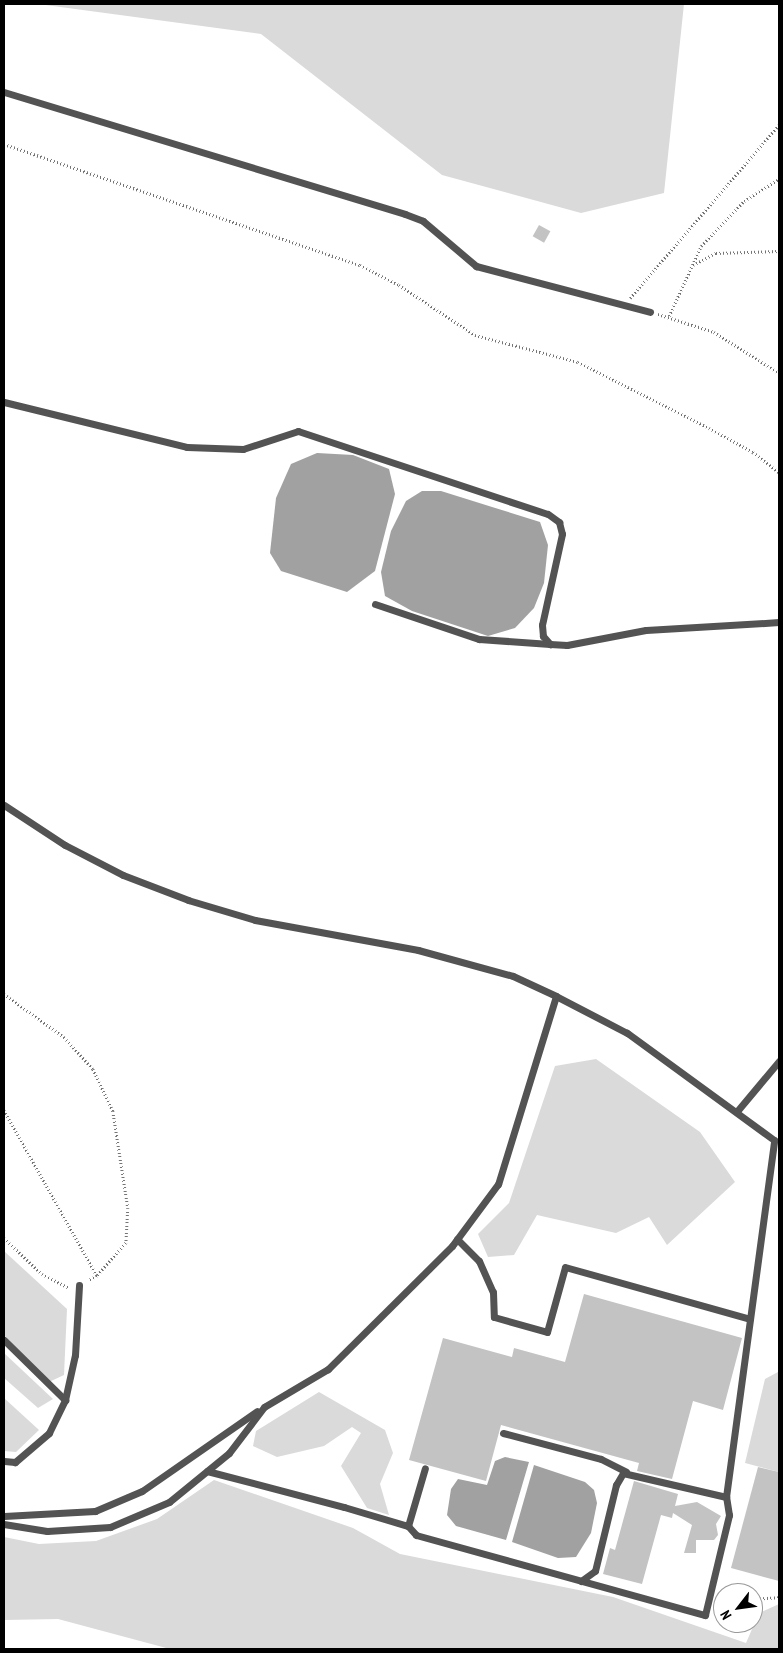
<!DOCTYPE html>
<style>
body{margin:0}
#map{position:relative;width:783px;height:1653px;overflow:hidden;background:#fff;font-family:"PT Sans Narrow",sans-serif}
div>[style]{position:absolute}
.green>*{inset:0;background:#dadada}
.water>*{inset:0;background:#a1a1a1}
.building>*{inset:0;background:#c3c3c3;transform-origin:0 0}
.path>*{height:2.5px;margin-top:-1.25px;transform-origin:0;background:repeating-linear-gradient(90deg,#757575 0 1px,transparent 0 3.5px)}
.lane>*{height:7px;margin:-3.5px;padding:0 3.5px;transform-origin:3.5px;border-radius:3.5px;background:#535353}
span{translate:-50% -50%;white-space:nowrap;text-align:center;line-height:1.15;-webkit-text-stroke:4.5px #fff;paint-order:stroke}
.frame{position:absolute;inset:0;border:5px solid #000;pointer-events:none}
.north{position:absolute;left:713px;top:1583px;width:50px;height:50px;box-sizing:border-box;background:#fff;border:1px solid #999;border-radius:50%;rotate:240deg;font-size:14px;font-weight:700;line-height:20px;text-align:center;color:#000}
.north::after{content:'';display:block;margin:auto;width:18px;height:22px;background:#000;clip-path:polygon(50% 0,100% 100%,50% 72%,0 100%)}
</style>
<div id="map">
<div class="green">
<div style="clip-path:polygon(38px 4px,684px 4px,664px 193px,581px 213px,442px 175px,261px 34px)"></div>
<div style="clip-path:polygon(596px 1059px,700px 1132px,735px 1182px,667px 1245px,649px 1217px,616px 1233px,537px 1215px,514px 1255px,488px 1257px,478px 1234px,509px 1203px,555px 1066px)"></div>
<div style="clip-path:polygon(4px 1251px,67px 1309px,64px 1375px,49px 1382px,4px 1335px)"></div>
<div style="clip-path:polygon(4px 1353px,53px 1399px,38px 1408px,4px 1378px)"></div>
<div style="clip-path:polygon(778px 1372px,779px 1373px,779px 1472px,745px 1463px,765px 1379px)"></div>
<div style="clip-path:polygon(319px 1392px,385px 1430px,393px 1453px,380px 1484px,389px 1515px,367px 1508px,341px 1466px,361px 1433px,352px 1427px,324px 1446px,277px 1457px,253px 1446px,256px 1431px)"></div>
<div style="clip-path:polygon(4px 1398px,39px 1430px,16px 1452px,4px 1451px)"></div>
<div style="clip-path:polygon(214px 1480px,353px 1528px,400px 1554px,613px 1597px,746px 1643px,759px 1613px,779px 1604px,779px 1649px,170px 1649px,58px 1619px,4px 1620px,4px 1537px,39px 1544px,96px 1541px,157px 1519px)"></div>
</div>
<div class="water">
<div style="clip-path:polygon(317px 453px,353px 455px,389px 469px,395px 494px,375px 571px,347px 592px,281px 571px,270px 553px,276px 498px,291px 464px)"></div>
<div style="clip-path:polygon(422px 491px,441px 491px,540px 522px,548px 545px,544px 583px,534px 608px,515px 628px,488px 636px,412px 611px,385px 596px,381px 572px,391px 531px,406px 501px)"></div>
<div style="clip-path:polygon(505px 1457px,529px 1462px,506px 1540px,456px 1526px,447px 1515px,451px 1489px,458px 1479px,487px 1485px,495px 1461px)"></div>
<div style="clip-path:polygon(534px 1465px,585px 1482px,594px 1490px,597px 1503px,591px 1533px,576px 1557px,558px 1558px,512px 1542px)"></div>
</div>
<div class="building">
<div style="left:539px;top:225px;width:13px;height:13px;rotate:29deg"></div>
<div style="clip-path:polygon(584px 1294px,742px 1338px,723px 1410px,693px 1401px,672px 1479px,637px 1471px,639px 1463px,501px 1425px,486px 1481px,409px 1460px,443px 1338px,512px 1357px,514px 1348px,565px 1362px)"></div>
<div style="clip-path:polygon(758px 1467px,779px 1472px,779px 1581px,731px 1568px)"></div>
<div style="clip-path:polygon(634px 1481px,678px 1494px,675px 1506px,697px 1502px,721px 1516px,716px 1524px,718px 1535px,714px 1540px,696px 1540px,696px 1553px,684px 1553px,692px 1525px,673px 1513px,672px 1518px,661px 1515px,642px 1584px,603px 1574px,610px 1548px,615px 1550px)"></div>
</div>
<div class="path">
<div style="left:4px;top:144px;width:376px;rotate:18.8deg"></div>
<div style="left:360px;top:265px;width:44px;rotate:27.1deg"></div>
<div style="left:399px;top:285px;width:91px;rotate:33.3deg"></div>
<div style="left:475px;top:335px;width:106px;rotate:14.7deg"></div>
<div style="left:578px;top:362px;width:147px;rotate:26.7deg"></div>
<div style="left:709px;top:428px;width:50px;rotate:28.6deg"></div>
<div style="left:753px;top:452px;width:33px;rotate:38deg"></div>
<div style="left:693px;top:265px;width:26px;rotate:-28deg"></div>
<div style="left:716px;top:253px;width:63px;rotate:-1.8deg"></div>
<div style="left:630px;top:298px;width:228px;rotate:-49.3deg"></div>
<div style="left:658px;top:314px;width:59px;rotate:17.8deg"></div>
<div style="left:714px;top:332px;width:77px;rotate:32.2deg"></div>
<div style="left:669px;top:316px;width:77px;rotate:-65.4deg"></div>
<div style="left:701px;top:246px;width:62px;rotate:-46.3deg"></div>
<div style="left:744px;top:201px;width:41px;rotate:-32.2deg"></div>
<div style="left:4px;top:994px;width:74px;rotate:35.6deg"></div>
<div style="left:64px;top:1037px;width:43px;rotate:47.8deg"></div>
<div style="left:93px;top:1069px;width:47px;rotate:64.5deg"></div>
<div style="left:113px;top:1111px;width:98px;rotate:81.2deg"></div>
<div style="left:128px;top:1208px;width:35px;rotate:93deg"></div>
<div style="left:126px;top:1243px;width:44px;rotate:131.3deg"></div>
<div style="left:97px;top:1276px;width:10px;rotate:151deg"></div>
<div style="left:4px;top:1110px;width:190px;rotate:60.7deg"></div>
<div style="left:4px;top:1238px;width:52px;rotate:43.5deg"></div>
<div style="left:42px;top:1274px;width:30px;rotate:27deg"></div>
<div style="left:753px;top:1599px;width:26px;rotate:-4deg"></div>
</div>
<div class="lane">
<div style="left:4px;top:92px;width:419px;rotate:16.9deg"></div>
<div style="left:405px;top:214px;width:19px;rotate:21deg"></div>
<div style="left:423px;top:221px;width:70px;rotate:40.3deg"></div>
<div style="left:476px;top:266px;width:180px;rotate:14.8deg"></div>
<div style="left:4px;top:402px;width:188px;rotate:13.8deg"></div>
<div style="left:187px;top:447px;width:56px;rotate:2deg"></div>
<div style="left:243px;top:449px;width:58px;rotate:-18.1deg"></div>
<div style="left:298px;top:431px;width:263px;rotate:18.4deg"></div>
<div style="left:548px;top:514px;width:14px;rotate:36deg"></div>
<div style="left:559px;top:522px;width:12px;rotate:76deg"></div>
<div style="left:562px;top:534px;width:93px;rotate:102.4deg"></div>
<div style="left:542px;top:625px;width:11px;rotate:85deg"></div>
<div style="left:543px;top:636px;width:11px;rotate:49deg"></div>
<div style="left:550px;top:644px;width:17px;rotate:3deg"></div>
<div style="left:567px;top:645px;width:80px;rotate:-10.8deg"></div>
<div style="left:646px;top:630px;width:133px;rotate:-3.4deg"></div>
<div style="left:375px;top:604px;width:110px;rotate:18.6deg"></div>
<div style="left:479px;top:639px;width:71px;rotate:4deg"></div>
<div style="left:4px;top:805px;width:73px;rotate:33.3deg"></div>
<div style="left:65px;top:845px;width:65px;rotate:27.3deg"></div>
<div style="left:123px;top:875px;width:70px;rotate:21deg"></div>
<div style="left:188px;top:900px;width:70px;rotate:16.6deg"></div>
<div style="left:255px;top:920px;width:166px;rotate:10.4deg"></div>
<div style="left:418px;top:950px;width:98px;rotate:15.3deg"></div>
<div style="left:513px;top:976px;width:47px;rotate:24.9deg"></div>
<div style="left:556px;top:996px;width:197px;rotate:107.1deg"></div>
<div style="left:498px;top:1184px;width:77px;rotate:126.6deg"></div>
<div style="left:452px;top:1246px;width:175px;rotate:135.2deg"></div>
<div style="left:328px;top:1369px;width:74px;rotate:149.3deg"></div>
<div style="left:264px;top:1407px;width:58px;rotate:127.3deg"></div>
<div style="left:229px;top:1453px;width:77px;rotate:140.8deg"></div>
<div style="left:169px;top:1502px;width:64px;rotate:157deg"></div>
<div style="left:110px;top:1527px;width:63px;rotate:176.4deg"></div>
<div style="left:47px;top:1531px;width:44px;rotate:-170.8deg"></div>
<div style="left:738px;top:1110px;width:64px;rotate:-50.1deg"></div>
<div style="left:457px;top:1239px;width:31px;rotate:45deg"></div>
<div style="left:479px;top:1261px;width:34px;rotate:66deg"></div>
<div style="left:493px;top:1292px;width:25px;rotate:88deg"></div>
<div style="left:494px;top:1317px;width:55px;rotate:15.8deg"></div>
<div style="left:547px;top:1332px;width:67px;rotate:-74.5deg"></div>
<div style="left:565px;top:1267px;width:192px;rotate:15.7deg"></div>
<div style="left:4px;top:1340px;width:86px;rotate:44.5deg"></div>
<div style="left:65px;top:1400px;width:37px;rotate:116deg"></div>
<div style="left:49px;top:1433px;width:45px;rotate:139.5deg"></div>
<div style="left:15px;top:1462px;width:11px;rotate:-175deg"></div>
<div style="left:65px;top:1400px;width:46px;rotate:-77.5deg"></div>
<div style="left:75px;top:1355px;width:70px;rotate:-86.7deg"></div>
<div style="left:503px;top:1433px;width:101px;rotate:14.9deg"></div>
<div style="left:601px;top:1459px;width:28px;rotate:27deg"></div>
<div style="left:207px;top:1471px;width:142px;rotate:14.7deg"></div>
<div style="left:344px;top:1507px;width:67px;rotate:16.5deg"></div>
<div style="left:408px;top:1526px;width:12px;rotate:48deg"></div>
<div style="left:416px;top:1535px;width:300px;rotate:15.5deg"></div>
<div style="left:705px;top:1615px;width:103px;rotate:-76.5deg"></div>
<div style="left:729px;top:1515px;width:18px;rotate:-99deg"></div>
<div style="left:726px;top:1497px;width:360px;rotate:-82.3deg"></div>
<div style="left:774px;top:1140px;width:182px;rotate:-143.9deg"></div>
<div style="left:627px;top:1033px;width:80px;rotate:-152.5deg"></div>
<div style="left:4px;top:1516px;width:91px;rotate:-3.1deg"></div>
<div style="left:95px;top:1511px;width:51px;rotate:-23.1deg"></div>
<div style="left:142px;top:1491px;width:140px;rotate:-34.8deg"></div>
<div style="left:408px;top:1526px;width:60px;rotate:-73.7deg"></div>
<div style="left:581px;top:1581px;width:17px;rotate:-36deg"></div>
<div style="left:595px;top:1571px;width:89px;rotate:-76.3deg"></div>
<div style="left:616px;top:1485px;width:14px;rotate:-60deg"></div>
<div style="left:623px;top:1473px;width:106px;rotate:13.1deg"></div>
</div>
<div class="frame"></div>
<div class="north">N</div>
</div>
